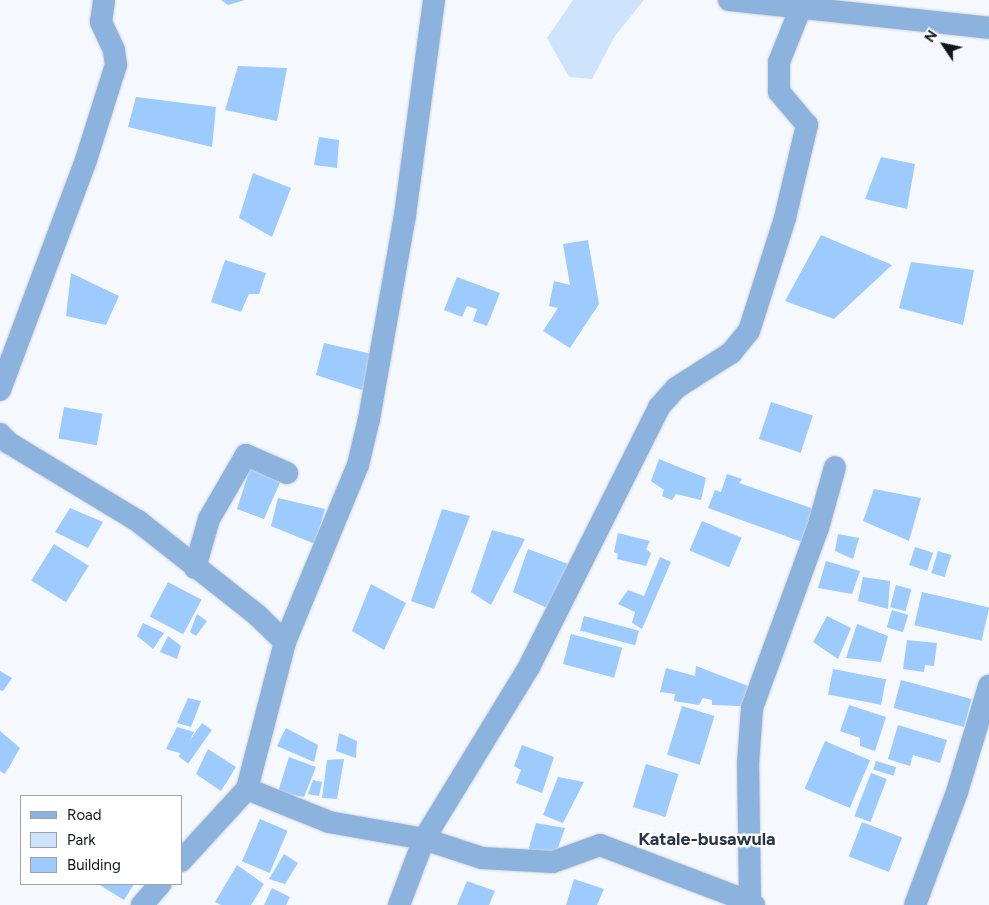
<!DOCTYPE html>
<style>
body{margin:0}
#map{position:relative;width:989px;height:905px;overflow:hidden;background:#f5f8fd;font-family:Figtree,sans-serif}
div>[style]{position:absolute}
.green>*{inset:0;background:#cee4fc}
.building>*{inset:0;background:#9dcbfe;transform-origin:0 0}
.roads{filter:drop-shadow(0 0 1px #d0d4d9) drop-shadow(0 0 1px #d0d4d9)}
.minor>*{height:22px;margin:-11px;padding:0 11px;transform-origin:11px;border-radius:11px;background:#8cb3de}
span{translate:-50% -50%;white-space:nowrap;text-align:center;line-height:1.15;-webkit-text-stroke:4.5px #fff;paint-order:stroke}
.quarter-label{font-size:18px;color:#273545;font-weight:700}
.legend{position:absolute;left:20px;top:795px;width:162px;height:90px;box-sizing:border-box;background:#fff;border:1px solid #9fa2a5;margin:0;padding:6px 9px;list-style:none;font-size:15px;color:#10161d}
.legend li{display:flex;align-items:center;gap:10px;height:25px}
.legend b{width:25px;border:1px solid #9fa2a5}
.north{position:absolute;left:919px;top:20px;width:50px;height:50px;-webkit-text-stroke:4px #fff;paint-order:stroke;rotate:304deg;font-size:14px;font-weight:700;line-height:20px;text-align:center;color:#10161d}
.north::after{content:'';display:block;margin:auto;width:18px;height:22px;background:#10161d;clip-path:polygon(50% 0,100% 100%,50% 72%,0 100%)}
</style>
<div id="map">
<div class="green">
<div style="clip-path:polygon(573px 0,644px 0,615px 36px,592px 79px,569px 77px,547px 38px)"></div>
</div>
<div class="building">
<div style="clip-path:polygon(221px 0,245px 0,228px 5px)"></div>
<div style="clip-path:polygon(238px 66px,287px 68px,277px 121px,225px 110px)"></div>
<div style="clip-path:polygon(136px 97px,216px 107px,212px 147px,128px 127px)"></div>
<div style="clip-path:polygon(319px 137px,339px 140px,337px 168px,314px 165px)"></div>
<div style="clip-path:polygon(881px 157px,915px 164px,907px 209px,865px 199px)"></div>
<div style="clip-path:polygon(253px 173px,291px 188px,272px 237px,239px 218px)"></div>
<div style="clip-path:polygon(821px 235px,892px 265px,834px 319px,785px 301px)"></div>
<div style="clip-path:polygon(588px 240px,599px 304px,570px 348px,543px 331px,558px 308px,549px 306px,554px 281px,570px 285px,563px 244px)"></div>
<div style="clip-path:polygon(225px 260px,266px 273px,259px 294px,249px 294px,241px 312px,211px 302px)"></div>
<div style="clip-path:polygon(911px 262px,974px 270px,963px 325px,899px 308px)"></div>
<div style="clip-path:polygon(71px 273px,119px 296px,106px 325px,66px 316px)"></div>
<div style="clip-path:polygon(457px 277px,500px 293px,487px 326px,473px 321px,477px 309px,467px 306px,462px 317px,444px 310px)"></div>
<div style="clip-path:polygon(324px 343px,372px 354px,365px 391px,316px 375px)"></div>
<div style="left:771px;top:402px;width:44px;height:39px;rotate:18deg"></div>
<div style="left:64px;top:407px;width:39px;height:32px;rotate:10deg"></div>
<div style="clip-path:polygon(659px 459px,706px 478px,701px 500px,676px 494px,672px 500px,662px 496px,664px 490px,651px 481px)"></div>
<div style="clip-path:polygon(250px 468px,282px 478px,264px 519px,237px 509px)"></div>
<div style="clip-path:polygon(727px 474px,742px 479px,739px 483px,814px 509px,802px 542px,708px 508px,715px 490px,721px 492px)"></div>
<div style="clip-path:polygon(874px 489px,921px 498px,909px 541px,863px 521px)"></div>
<div style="clip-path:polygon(278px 498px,325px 509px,315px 544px,271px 526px)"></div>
<div style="clip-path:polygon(70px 508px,103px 522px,88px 548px,55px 532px)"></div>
<div style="clip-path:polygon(442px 509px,470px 516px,434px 609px,411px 601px)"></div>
<div style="left:702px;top:521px;width:43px;height:32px;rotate:23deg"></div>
<div style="clip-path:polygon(492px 530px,525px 539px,491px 605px,471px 592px)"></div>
<div style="clip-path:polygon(618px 533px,650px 541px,646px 549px,651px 553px,646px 566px,617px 559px,618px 554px,614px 552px)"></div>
<div style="clip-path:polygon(838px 534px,859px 538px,853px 559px,835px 551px)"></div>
<div style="left:54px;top:544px;width:41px;height:43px;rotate:32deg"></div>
<div style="left:915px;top:547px;width:19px;height:19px;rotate:18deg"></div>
<div style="clip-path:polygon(528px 549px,571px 565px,547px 608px,513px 592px)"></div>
<div style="left:938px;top:551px;width:14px;height:23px;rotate:17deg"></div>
<div style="clip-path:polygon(660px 557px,671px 562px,642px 629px,632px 623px,635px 612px,618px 604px,628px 590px,644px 596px)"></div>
<div style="clip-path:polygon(826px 561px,860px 571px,852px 594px,818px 588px)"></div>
<div style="clip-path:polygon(863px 577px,890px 581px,888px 609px,858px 601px)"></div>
<div style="left:168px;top:582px;width:38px;height:39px;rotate:28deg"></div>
<div style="clip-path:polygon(371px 584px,406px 603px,384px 650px,352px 631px)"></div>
<div style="left:896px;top:585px;width:16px;height:23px;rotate:15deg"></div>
<div style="left:922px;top:592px;width:69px;height:34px;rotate:13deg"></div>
<div style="left:892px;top:610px;width:17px;height:18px;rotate:17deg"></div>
<div style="clip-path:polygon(197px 614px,207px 621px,196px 636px,190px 632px)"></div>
<div style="left:584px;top:616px;width:57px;height:15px;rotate:15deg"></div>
<div style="clip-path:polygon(827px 616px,851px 628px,838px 659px,813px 642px)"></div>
<div style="clip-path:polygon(143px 623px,164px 633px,153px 649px,137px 636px)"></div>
<div style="clip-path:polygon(857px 624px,888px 636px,881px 662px,846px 658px)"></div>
<div style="left:571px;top:634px;width:53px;height:31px;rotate:15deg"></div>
<div style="clip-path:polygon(168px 636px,181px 646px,177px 659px,160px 652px)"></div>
<div style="clip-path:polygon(907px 640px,937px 643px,934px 666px,925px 665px,924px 672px,903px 669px)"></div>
<div style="clip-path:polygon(696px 666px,748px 686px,741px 706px,712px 705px,712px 700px,703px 698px,699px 705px,674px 701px,675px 694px,660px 692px,666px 668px,695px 676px)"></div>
<div style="left:833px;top:669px;width:54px;height:26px;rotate:11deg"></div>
<div style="clip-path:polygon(0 671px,12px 678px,3px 691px,0 690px)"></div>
<div style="left:901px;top:680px;width:73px;height:29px;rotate:15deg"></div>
<div style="clip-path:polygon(188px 698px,201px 701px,191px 727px,177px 723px)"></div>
<div style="clip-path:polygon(849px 705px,886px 717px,875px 751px,860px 746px,860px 738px,840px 731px)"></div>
<div style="left:682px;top:706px;width:34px;height:51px;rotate:17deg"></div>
<div style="left:202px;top:723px;width:12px;height:41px;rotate:35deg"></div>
<div style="clip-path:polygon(898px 725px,947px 740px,940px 763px,913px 755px,910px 766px,888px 759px)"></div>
<div style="clip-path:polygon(177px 727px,194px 732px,183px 754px,166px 749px)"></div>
<div style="clip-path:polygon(286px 728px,318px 745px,314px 762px,277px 746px)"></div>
<div style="clip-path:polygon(0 731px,20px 748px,5px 774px,0 771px)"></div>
<div style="clip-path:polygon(339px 733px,357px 741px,356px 758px,336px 751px)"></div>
<div style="left:825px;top:741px;width:49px;height:52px;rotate:23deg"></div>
<div style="clip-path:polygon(522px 745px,554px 757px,542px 793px,516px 783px,521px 770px,514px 766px)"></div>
<div style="clip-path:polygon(208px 749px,236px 767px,221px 791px,196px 774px)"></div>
<div style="clip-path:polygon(289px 757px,316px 767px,304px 797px,278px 792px)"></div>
<div style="clip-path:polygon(344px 759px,337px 799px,322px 798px,327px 760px)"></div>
<div style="left:876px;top:761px;width:21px;height:9px;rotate:17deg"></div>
<div style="left:646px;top:764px;width:34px;height:45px;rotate:17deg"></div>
<div style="left:871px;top:773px;width:17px;height:46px;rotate:21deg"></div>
<div style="clip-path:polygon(558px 777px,584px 782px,563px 823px,543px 815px)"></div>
<div style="clip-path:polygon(313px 780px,322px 782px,319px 796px,308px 794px)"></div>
<div style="left:260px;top:819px;width:30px;height:46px;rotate:23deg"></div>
<div style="left:862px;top:822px;width:43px;height:37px;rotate:21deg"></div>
<div style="clip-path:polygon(536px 823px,565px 828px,554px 859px,526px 858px)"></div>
<div style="clip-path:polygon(284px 854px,298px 863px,285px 884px,269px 879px)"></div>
<div style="clip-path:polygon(237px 865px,264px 884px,251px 905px,221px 905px,215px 902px)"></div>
<div style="clip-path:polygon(574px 879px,604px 889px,597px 905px,566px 905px)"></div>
<div style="clip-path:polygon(467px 881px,495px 891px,489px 905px,457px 905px)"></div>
<div style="clip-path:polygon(98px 884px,134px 884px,124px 900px)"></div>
<div style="clip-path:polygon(272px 888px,290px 897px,286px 905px,264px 905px)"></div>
</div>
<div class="roads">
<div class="minor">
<div style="left:729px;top:0;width:262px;rotate:6.1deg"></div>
<div style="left:0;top:390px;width:246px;rotate:-69.5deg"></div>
<div style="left:86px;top:160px;width:100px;rotate:-72.5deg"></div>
<div style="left:116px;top:65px;width:15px;rotate:-98deg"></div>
<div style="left:114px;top:50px;width:31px;rotate:-115deg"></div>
<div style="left:101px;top:22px;width:22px;rotate:-82deg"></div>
<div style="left:0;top:434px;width:13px;rotate:45deg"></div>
<div style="left:9px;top:443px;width:151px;rotate:31.2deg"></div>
<div style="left:138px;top:521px;width:152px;rotate:38.3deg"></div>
<div style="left:257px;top:615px;width:39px;rotate:44deg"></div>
<div style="left:195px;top:568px;width:51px;rotate:-74.1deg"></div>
<div style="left:209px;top:519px;width:74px;rotate:-60deg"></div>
<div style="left:246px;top:455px;width:45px;rotate:23.7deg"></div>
<div style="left:247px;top:789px;width:88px;rotate:21.9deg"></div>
<div style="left:329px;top:822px;width:97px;rotate:10.1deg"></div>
<div style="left:424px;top:839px;width:61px;rotate:18.1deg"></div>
<div style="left:482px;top:858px;width:71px;rotate:3.2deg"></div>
<div style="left:553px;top:862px;width:50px;rotate:-19.9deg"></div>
<div style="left:600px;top:845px;width:160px;rotate:20.8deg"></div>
<div style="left:181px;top:861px;width:98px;rotate:-47.5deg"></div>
<div style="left:247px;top:789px;width:152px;rotate:-75.5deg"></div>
<div style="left:285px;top:642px;width:191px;rotate:-67.6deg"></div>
<div style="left:358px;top:465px;width:47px;rotate:-76.6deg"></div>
<div style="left:369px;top:419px;width:207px;rotate:-80deg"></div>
<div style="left:405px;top:215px;width:217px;rotate:-82.3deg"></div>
<div style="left:142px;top:905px;width:28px;rotate:-49deg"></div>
<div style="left:399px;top:905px;width:71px;rotate:-69.3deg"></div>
<div style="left:424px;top:839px;width:202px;rotate:-58.6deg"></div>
<div style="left:529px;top:667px;width:291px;rotate:-63.4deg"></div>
<div style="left:659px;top:407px;width:25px;rotate:-48deg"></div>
<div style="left:676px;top:388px;width:65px;rotate:-32.5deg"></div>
<div style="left:731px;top:353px;width:28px;rotate:-51deg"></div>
<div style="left:749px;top:331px;width:119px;rotate:-72.3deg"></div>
<div style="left:785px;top:218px;width:96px;rotate:-76.7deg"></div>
<div style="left:807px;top:125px;width:43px;rotate:-130.3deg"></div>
<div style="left:779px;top:92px;width:30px;rotate:-90deg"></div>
<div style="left:779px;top:62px;width:59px;rotate:-68.2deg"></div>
<div style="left:754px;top:905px;width:5px;rotate:-143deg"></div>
<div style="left:750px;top:902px;width:138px;rotate:-90.8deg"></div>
<div style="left:748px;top:764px;width:56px;rotate:-85.9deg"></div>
<div style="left:752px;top:708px;width:192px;rotate:-69.9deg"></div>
<div style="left:818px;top:528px;width:63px;rotate:-74.4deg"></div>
<div style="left:915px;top:905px;width:121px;rotate:-69.6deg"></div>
<div style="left:957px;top:792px;width:111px;rotate:-73.2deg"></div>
</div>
</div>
<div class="quarter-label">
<span style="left:707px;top:839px">Katale-busawula</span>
</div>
<ul class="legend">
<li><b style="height:6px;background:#8cb3de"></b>Road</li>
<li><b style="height:14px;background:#cee4fc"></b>Park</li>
<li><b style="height:14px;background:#9dcbfe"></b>Building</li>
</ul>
<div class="north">N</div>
</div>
